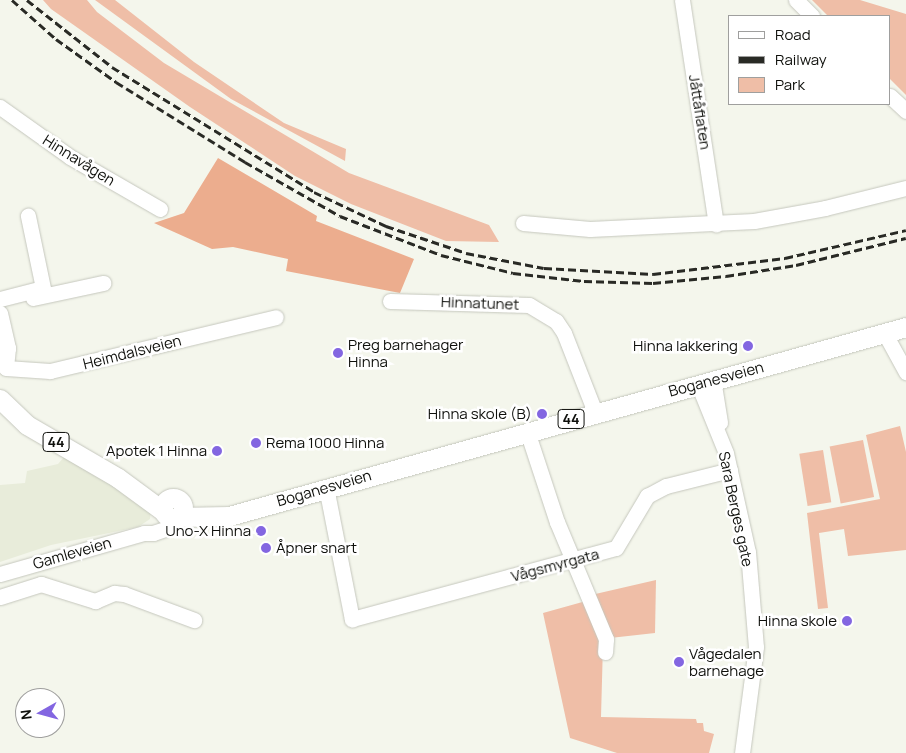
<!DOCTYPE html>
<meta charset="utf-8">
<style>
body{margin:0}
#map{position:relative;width:906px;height:753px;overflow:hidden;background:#f4f6ec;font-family:Manrope,sans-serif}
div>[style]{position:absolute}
.built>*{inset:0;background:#e8ecda}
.green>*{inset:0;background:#efbea7;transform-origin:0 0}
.forest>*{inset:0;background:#ecad8e}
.roads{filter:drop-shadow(0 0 1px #c5c7bd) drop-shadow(0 0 1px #c5c7bd)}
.minor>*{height:15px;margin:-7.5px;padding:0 7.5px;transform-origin:7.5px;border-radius:7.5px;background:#fff}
.major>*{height:19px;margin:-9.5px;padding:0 9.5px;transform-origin:9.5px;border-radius:9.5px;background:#fff}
.major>.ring{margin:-9.5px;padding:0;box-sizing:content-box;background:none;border:19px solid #fff;border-radius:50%}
.rail>*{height:3px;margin-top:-1.5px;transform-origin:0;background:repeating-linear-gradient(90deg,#292a25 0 8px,transparent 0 12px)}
.dots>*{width:14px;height:14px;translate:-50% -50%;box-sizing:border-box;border:2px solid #fff;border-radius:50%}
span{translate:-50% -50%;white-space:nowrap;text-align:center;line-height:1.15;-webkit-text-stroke:5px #fff;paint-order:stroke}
.shield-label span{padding:1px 4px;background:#fff;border:1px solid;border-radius:4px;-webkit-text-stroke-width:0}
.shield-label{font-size:14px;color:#0f100c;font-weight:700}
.street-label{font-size:15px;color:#0f100c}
.poi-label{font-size:15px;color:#0f100c}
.left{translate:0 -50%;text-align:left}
.right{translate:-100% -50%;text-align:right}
.legend{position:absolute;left:728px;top:15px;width:162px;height:90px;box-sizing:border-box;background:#fff;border:1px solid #9f9f9e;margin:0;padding:6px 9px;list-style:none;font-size:15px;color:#0f100c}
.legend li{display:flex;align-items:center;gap:10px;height:25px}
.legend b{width:25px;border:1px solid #9f9f9e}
.north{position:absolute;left:15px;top:688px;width:50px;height:50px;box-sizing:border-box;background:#fff;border:1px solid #9f9f9e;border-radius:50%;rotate:263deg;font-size:14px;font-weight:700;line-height:20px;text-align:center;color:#0f100c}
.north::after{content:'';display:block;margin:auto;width:18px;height:22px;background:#8366e1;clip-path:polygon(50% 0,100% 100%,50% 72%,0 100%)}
</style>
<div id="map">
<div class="built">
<div style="clip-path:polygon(64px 457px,151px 508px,150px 519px,138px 527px,51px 545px,0 562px,0 485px,25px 483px,27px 471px,58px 464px)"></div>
</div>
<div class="green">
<div style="clip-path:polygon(43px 0,87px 0,97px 12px,164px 63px,349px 173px,489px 225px,499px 242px,446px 241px,351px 204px,295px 176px,190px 107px,51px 9px)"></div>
<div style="clip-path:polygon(95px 0,115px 0,194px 62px,284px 123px,346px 149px,345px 161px,231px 99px)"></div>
<div style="clip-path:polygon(812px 0,860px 0,906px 14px,906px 95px,890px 79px,890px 16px,828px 16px)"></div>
<div style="clip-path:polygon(900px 426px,906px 452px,906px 550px,848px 556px,844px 529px,819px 533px,828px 608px,818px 609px,807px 513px,880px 499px,866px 435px)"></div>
<div style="left:863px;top:440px;width:58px;height:34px;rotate:79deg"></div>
<div style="left:823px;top:450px;width:53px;height:24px;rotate:81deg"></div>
<div style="clip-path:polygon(656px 580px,655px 633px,610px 638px,591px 595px)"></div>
<div style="clip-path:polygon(586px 601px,603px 644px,601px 717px,696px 719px,697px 723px,703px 723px,704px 731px,714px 734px,709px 753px,617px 753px,570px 738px,543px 613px)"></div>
</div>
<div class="forest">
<div style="clip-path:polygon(218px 158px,317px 216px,316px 221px,414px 259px,400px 293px,286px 271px,288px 259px,233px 247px,212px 249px,154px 223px,184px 213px)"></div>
</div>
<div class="roads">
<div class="minor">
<div style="left:682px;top:0;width:227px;rotate:81.4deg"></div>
<div style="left:796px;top:0;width:23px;rotate:45deg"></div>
<div style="left:890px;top:96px;width:22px;rotate:43deg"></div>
<div style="left:0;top:107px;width:86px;rotate:35.5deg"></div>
<div style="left:70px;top:157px;width:104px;rotate:30deg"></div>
<div style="left:523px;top:223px;width:67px;rotate:5.1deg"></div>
<div style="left:590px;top:229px;width:164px;rotate:-2.8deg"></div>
<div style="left:754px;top:221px;width:72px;rotate:-10.4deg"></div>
<div style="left:825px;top:208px;width:83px;rotate:-13.9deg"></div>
<div style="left:33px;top:298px;width:72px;rotate:-12.1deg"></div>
<div style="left:0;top:299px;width:44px;rotate:-14.3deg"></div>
<div style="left:43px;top:288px;width:74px;rotate:-101.8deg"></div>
<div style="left:390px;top:301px;width:139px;rotate:1.6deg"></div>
<div style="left:529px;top:305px;width:31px;rotate:31deg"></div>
<div style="left:556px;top:321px;width:14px;rotate:56deg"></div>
<div style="left:564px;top:333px;width:85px;rotate:68.6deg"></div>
<div style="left:0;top:313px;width:36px;rotate:77deg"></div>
<div style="left:8px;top:348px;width:8px;rotate:166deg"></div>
<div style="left:884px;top:332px;width:46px;rotate:61.2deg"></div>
<div style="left:8px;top:348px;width:20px;rotate:96deg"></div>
<div style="left:6px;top:368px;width:44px;rotate:3.9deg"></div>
<div style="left:50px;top:371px;width:232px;rotate:-13.4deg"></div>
<div style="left:713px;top:379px;width:44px;rotate:80.8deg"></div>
<div style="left:698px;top:384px;width:74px;rotate:67.9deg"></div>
<div style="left:726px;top:453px;width:101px;rotate:77.5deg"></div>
<div style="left:748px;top:552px;width:95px;rotate:85.2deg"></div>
<div style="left:756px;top:647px;width:107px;rotate:97.5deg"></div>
<div style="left:527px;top:431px;width:96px;rotate:71.8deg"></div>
<div style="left:557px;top:522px;width:127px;rotate:67.3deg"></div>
<div style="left:606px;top:639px;width:13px;rotate:94deg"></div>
<div style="left:326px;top:487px;width:135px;rotate:78.9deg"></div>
<div style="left:352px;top:619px;width:273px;rotate:-15.1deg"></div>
<div style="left:616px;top:548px;width:61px;rotate:-59.2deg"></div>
<div style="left:647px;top:496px;width:21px;rotate:-28deg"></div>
<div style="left:666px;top:486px;width:66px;rotate:-14deg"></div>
<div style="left:0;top:574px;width:150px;rotate:-15.9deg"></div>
<div style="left:144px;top:533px;width:9px"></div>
<div style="left:153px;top:533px;width:13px;rotate:-18deg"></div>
<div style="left:165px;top:529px;width:16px;rotate:-45deg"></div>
<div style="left:0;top:597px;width:43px;rotate:-17.6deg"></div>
<div style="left:41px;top:584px;width:57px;rotate:17.5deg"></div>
<div style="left:95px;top:601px;width:21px;rotate:-23deg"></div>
<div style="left:114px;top:593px;width:10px;rotate:6deg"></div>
<div style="left:124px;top:594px;width:75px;rotate:20.4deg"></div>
</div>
<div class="major">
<div style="left:0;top:399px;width:37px;rotate:44deg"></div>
<div style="left:27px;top:425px;width:105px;rotate:30.2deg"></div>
<div style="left:118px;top:478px;width:56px;rotate:36.3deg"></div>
<div class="ring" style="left:163px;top:498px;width:1px;height:1px"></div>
<div style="left:179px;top:517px;width:50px;rotate:-1.1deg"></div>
<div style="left:229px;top:516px;width:703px;rotate:-15.6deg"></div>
</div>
</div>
<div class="rail">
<div style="left:12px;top:0;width:59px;rotate:41.6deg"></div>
<div style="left:56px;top:39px;width:74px;rotate:35.6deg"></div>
<div style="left:116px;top:82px;width:152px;rotate:31.8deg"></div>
<div style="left:245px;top:162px;width:109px;rotate:29.6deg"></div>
<div style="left:340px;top:216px;width:108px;rotate:21.1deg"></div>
<div style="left:441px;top:255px;width:74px;rotate:14deg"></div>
<div style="left:513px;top:273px;width:71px;rotate:6.4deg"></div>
<div style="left:584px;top:281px;width:69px;rotate:1.7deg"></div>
<div style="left:653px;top:283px;width:73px;rotate:-5.5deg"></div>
<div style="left:726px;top:276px;width:71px;rotate:-8.9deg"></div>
<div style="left:796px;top:265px;width:113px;rotate:-13.8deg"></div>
<div style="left:27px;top:0;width:108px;rotate:38.2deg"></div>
<div style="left:112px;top:67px;width:238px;rotate:31.7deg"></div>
<div style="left:314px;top:192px;width:80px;rotate:25.3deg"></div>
<div style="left:386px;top:226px;width:84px;rotate:18.6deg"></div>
<div style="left:466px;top:253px;width:79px;rotate:10.9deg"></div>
<div style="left:544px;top:268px;width:109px;rotate:3.2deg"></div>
<div style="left:653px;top:274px;width:133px;rotate:-6.9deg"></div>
<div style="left:785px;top:258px;width:124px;rotate:-13deg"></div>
</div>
<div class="dots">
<div style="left:748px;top:346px;background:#8366e1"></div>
<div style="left:338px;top:353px;background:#8366e1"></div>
<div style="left:542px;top:414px;background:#8366e1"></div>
<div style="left:256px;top:443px;background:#8366e1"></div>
<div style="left:217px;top:451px;background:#8366e1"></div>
<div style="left:261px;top:531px;background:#8366e1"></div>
<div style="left:266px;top:548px;background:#8366e1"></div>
<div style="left:847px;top:621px;background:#8366e1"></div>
<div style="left:679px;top:662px;background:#8366e1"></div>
</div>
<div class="shield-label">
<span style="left:571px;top:419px">44</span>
<span style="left:56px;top:442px">44</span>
</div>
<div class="street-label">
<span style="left:700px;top:112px;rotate:81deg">Jåttåflaten</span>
<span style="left:79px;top:160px;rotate:32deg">Hinnavågen</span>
<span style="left:480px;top:303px;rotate:2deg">Hinnatunet</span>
<span style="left:132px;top:352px;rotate:-14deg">Heimdalsveien</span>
<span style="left:716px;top:379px;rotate:-15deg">Boganesveien</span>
<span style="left:324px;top:488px;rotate:-16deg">Boganesveien</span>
<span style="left:736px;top:509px;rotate:78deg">Sara Berges gate</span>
<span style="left:72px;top:553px;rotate:-16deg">Gamleveien</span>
<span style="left:555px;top:565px;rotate:-15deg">Vågsmyrgata</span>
</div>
<div class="poi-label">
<span class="left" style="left:348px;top:353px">Preg barnehager<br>Hinna</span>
<span class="right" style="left:738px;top:346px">Hinna lakkering</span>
<span class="right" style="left:532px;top:414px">Hinna skole (B)</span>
<span class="left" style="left:266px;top:443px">Rema 1000 Hinna</span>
<span class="right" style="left:207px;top:451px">Apotek 1 Hinna</span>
<span class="right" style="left:251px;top:531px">Uno-X Hinna</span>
<span class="left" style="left:276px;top:548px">Åpner snart</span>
<span class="right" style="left:837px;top:621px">Hinna skole</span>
<span class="left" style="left:689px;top:662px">Vågedalen<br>barnehage</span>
</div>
<ul class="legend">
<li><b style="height:6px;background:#fff"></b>Road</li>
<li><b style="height:6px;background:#292a25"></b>Railway</li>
<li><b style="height:14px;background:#efbea7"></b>Park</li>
</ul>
<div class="north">N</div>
</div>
